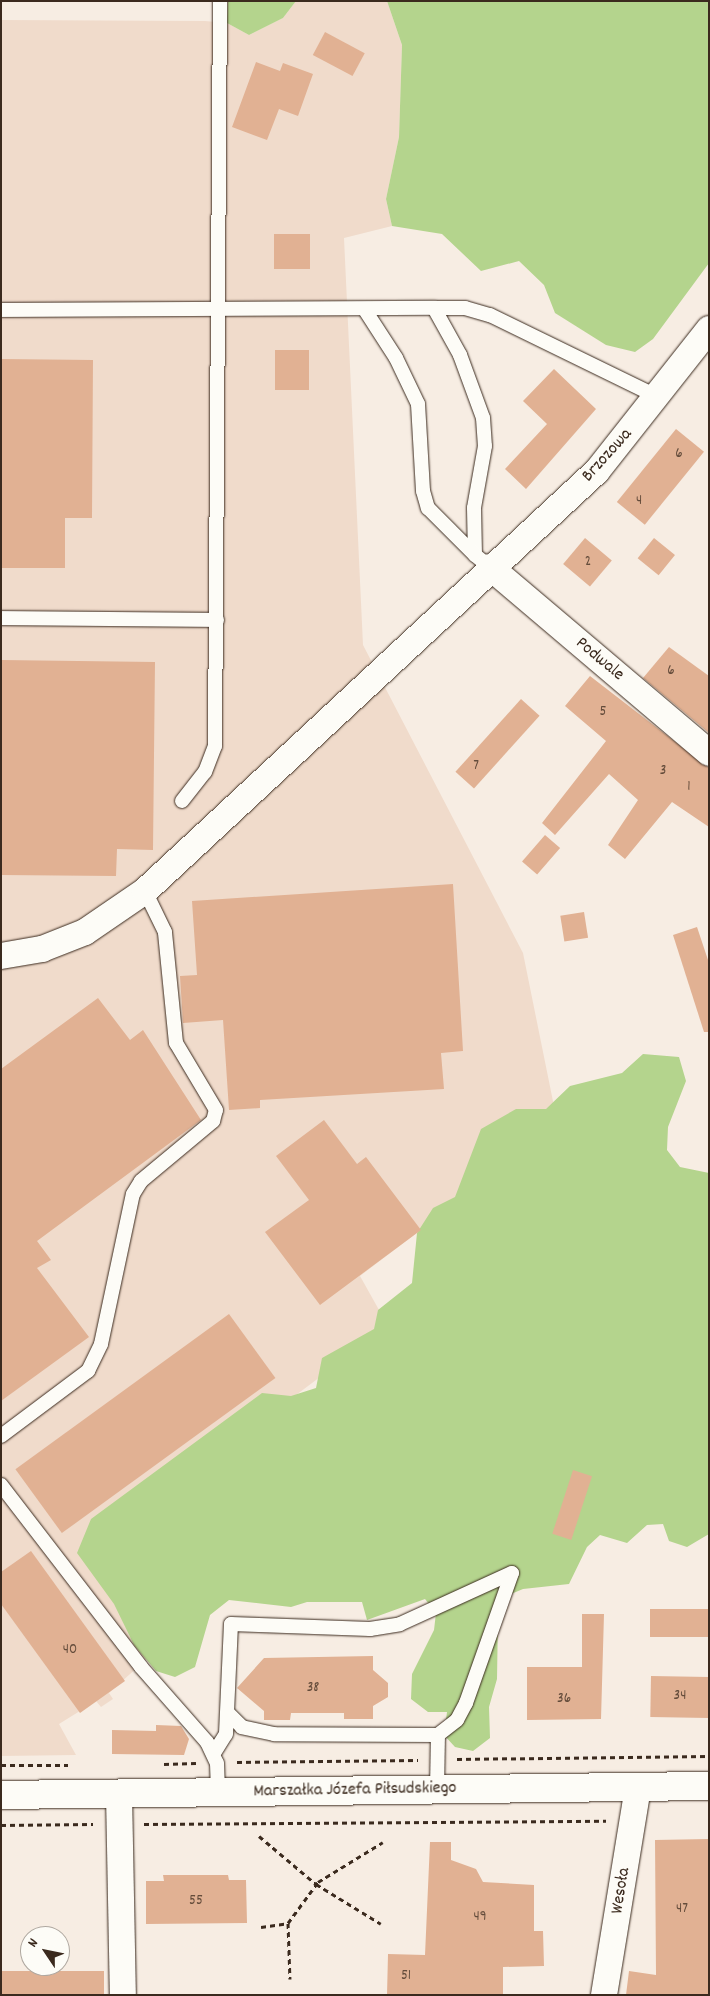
<!DOCTYPE html>
<meta charset="utf-8">
<style>
body{margin:0}
#map{position:relative;width:710px;height:1996px;overflow:hidden;background:#f7ede3;font-family:Dekko,sans-serif}
div>[style]{position:absolute}
.built>*{inset:0;background:#f0dbcb}
.green>*{inset:0;background:#b4d48d}
.building>*{inset:0;background:#e1b193;transform-origin:0 0}
.path>*{height:3px;margin-top:-1.5px;transform-origin:0;background:repeating-linear-gradient(90deg,#3b2a1e 0 5px,transparent 0 9px)}
.roads{filter:drop-shadow(0 0 1px #3b2a1e) drop-shadow(0 0 1px #3b2a1e)}
.service>*{height:14px;margin:-7px;padding:0 7px;transform-origin:7px;border-radius:7px;background:#fdfcf7}
.minor>*{height:26px;margin:-13px;padding:0 13px;transform-origin:13px;border-radius:13px;background:#fdfcf7}
.tertiary>*{height:28px;margin:-14px;padding:0 14px;transform-origin:14px;border-radius:14px;background:#fdfcf7}
span{translate:-50% -50%;white-space:nowrap;text-align:center;line-height:1.15;-webkit-text-stroke:4px #fdfcf7;paint-order:stroke}
.number-label{font-size:15px;color:#644c3b}
.number-label span{-webkit-text-stroke-width:0}
.street-label{font-size:18px;color:#3b2a1e}
.frame{position:absolute;inset:0;border:2px solid #3b2a1e;pointer-events:none}
.north{position:absolute;left:20px;top:1926px;width:50px;height:50px;box-sizing:border-box;background:#fdfcf7;border:1px solid #afa8a0;border-radius:50%;rotate:304deg;font-size:14px;font-weight:700;line-height:20px;text-align:center;color:#3b2a1e}
.north::after{content:'';display:block;margin:auto;width:18px;height:22px;background:#3b2a1e;clip-path:polygon(50% 0,100% 100%,50% 72%,0 100%)}
</style>
<div id="map">
<div class="built">
<div style="clip-path:polygon(296px 1px,387px 1px,402px 45px,399px 137px,386px 199px,392px 226px,344px 238px,363px 645px,523px 953px,558px 1126px,360px 1276px,388px 1326px,93px 1547px,161px 1646px,109px 1693px,113px 1699px,101px 1707px,96px 1701px,59px 1724px,76px 1755px,1px 1756px,1px 20px,205px 21px,227px 23px,249px 35px,283px 18px)"></div>
</div>
<div class="green">
<div style="clip-path:polygon(228px 1px,296px 1px,283px 18px,249px 35px,227px 23px)"></div>
<div style="clip-path:polygon(387px 1px,709px 1px,709px 263px,653px 339px,635px 352px,606px 345px,555px 313px,544px 285px,519px 261px,481px 271px,442px 234px,392px 226px,386px 199px,399px 137px,402px 45px)"></div>
<div style="clip-path:polygon(643px 1054px,679px 1057px,686px 1081px,668px 1127px,667px 1150px,680px 1167px,709px 1173px,709px 1534px,687px 1547px,669px 1541px,663px 1524px,647px 1525px,627px 1543px,600px 1535px,587px 1547px,569px 1584px,523px 1589px,504px 1597px,498px 1618px,497px 1679px,489px 1707px,490px 1738px,473px 1751px,455px 1747px,444px 1735px,447px 1712px,428px 1712px,411px 1699px,412px 1674px,434px 1630px,436px 1613px,425px 1599px,367px 1620px,362px 1602px,307px 1602px,291px 1607px,229px 1600px,210px 1615px,195px 1667px,175px 1677px,156px 1671px,134px 1645px,114px 1604px,77px 1553px,91px 1519px,262px 1393px,291px 1396px,316px 1388px,322px 1358px,374px 1329px,378px 1310px,412px 1283px,417px 1233px,433px 1208px,455px 1197px,481px 1129px,516px 1109px,546px 1109px,570px 1086px,622px 1073px)"></div>
</div>
<div class="building">
<div style="left:325px;top:32px;width:45px;height:26px;rotate:28deg"></div>
<div style="clip-path:polygon(256px 62px,280px 71px,283px 63px,313px 74px,298px 116px,279px 109px,267px 140px,232px 127px)"></div>
<div style="left:274px;top:234px;width:36px;height:35px"></div>
<div style="left:275px;top:350px;width:34px;height:40px"></div>
<div style="clip-path:polygon(1px 359px,93px 360px,92px 518px,65px 518px,65px 568px,1px 568px)"></div>
<div style="clip-path:polygon(554px 369px,596px 409px,526px 489px,505px 469px,547px 424px,523px 401px)"></div>
<div style="left:676px;top:429px;width:36px;height:94px;rotate:39deg"></div>
<div style="left:585px;top:538px;width:35px;height:34px;rotate:40deg"></div>
<div style="left:654px;top:538px;width:27px;height:26px;rotate:39deg"></div>
<div style="clip-path:polygon(669px 647px,709px 676px,709px 733px,643px 678px)"></div>
<div style="clip-path:polygon(1px 660px,155px 662px,153px 850px,117px 849px,116px 876px,1px 875px)"></div>
<div style="clip-path:polygon(590px 676px,709px 768px,709px 827px,672px 802px,625px 859px,608px 845px,638px 800px,609px 774px,555px 835px,542px 823px,606px 741px,565px 706px)"></div>
<div style="left:521px;top:699px;width:25px;height:98px;rotate:42deg"></div>
<div style="left:545px;top:835px;width:20px;height:35px;rotate:41deg"></div>
<div style="clip-path:polygon(453px 884px,463px 1051px,441px 1053px,444px 1089px,260px 1100px,260px 1108px,229px 1110px,223px 1020px,183px 1023px,180px 976px,197px 975px,192px 901px)"></div>
<div style="left:584px;top:912px;width:26px;height:24px;rotate:81deg"></div>
<div style="clip-path:polygon(697px 927px,709px 963px,709px 1032px,704px 1032px,673px 935px)"></div>
<div style="clip-path:polygon(98px 998px,130px 1040px,143px 1030px,201px 1120px,37px 1241px,51px 1260px,37px 1268px,89px 1337px,1px 1401px,1px 1069px)"></div>
<div style="clip-path:polygon(324px 1120px,357px 1164px,366px 1157px,421px 1230px,320px 1305px,265px 1232px,309px 1200px,276px 1156px)"></div>
<div style="left:229px;top:1314px;width:79px;height:264px;rotate:54deg"></div>
<div style="left:573px;top:1470px;width:20px;height:67px;rotate:18deg"></div>
<div style="clip-path:polygon(31px 1551px,125px 1681px,80px 1713px,1px 1604px,1px 1572px)"></div>
<div style="left:709px;top:1609px;width:28px;height:59px;rotate:90deg"></div>
<div style="clip-path:polygon(582px 1614px,604px 1614px,601px 1719px,527px 1720px,527px 1667px,582px 1667px)"></div>
<div style="clip-path:polygon(373px 1656px,373px 1670px,388px 1683px,388px 1697px,373px 1706px,373px 1719px,344px 1719px,344px 1713px,291px 1713px,290px 1720px,264px 1720px,264px 1711px,237px 1688px,264px 1658px)"></div>
<div style="left:651px;top:1676px;width:58px;height:41px;rotate:1deg"></div>
<div style="clip-path:polygon(156px 1725px,181px 1726px,189px 1739px,184px 1755px,112px 1754px,112px 1730px,156px 1731px)"></div>
<div style="clip-path:polygon(709px 1839px,709px 1995px,626px 1995px,629px 1971px,656px 1975px,655px 1840px)"></div>
<div style="clip-path:polygon(430px 1842px,451px 1842px,451px 1860px,476px 1869px,483px 1882px,534px 1885px,534px 1931px,543px 1931px,544px 1966px,503px 1967px,503px 1995px,387px 1995px,388px 1954px,425px 1955px)"></div>
<div style="clip-path:polygon(163px 1875px,228px 1875px,229px 1880px,246px 1880px,247px 1923px,146px 1924px,146px 1881px,164px 1881px)"></div>
<div style="left:1px;top:1971px;width:103px;height:24px"></div>
</div>
<div class="path">
<div style="left:457px;top:1759px;width:252px;rotate:-0.7deg"></div>
<div style="left:237px;top:1762px;width:181px;rotate:-0.6deg"></div>
<div style="left:164px;top:1764px;width:32px;rotate:-2deg"></div>
<div style="left:1px;top:1765px;width:67px"></div>
<div style="left:144px;top:1824px;width:462px;rotate:-0.4deg"></div>
<div style="left:1px;top:1825px;width:92px;rotate:-0.6deg"></div>
<div style="left:259px;top:1836px;width:75px;rotate:40.1deg"></div>
<div style="left:316px;top:1884px;width:76px;rotate:31.6deg"></div>
<div style="left:288px;top:1923px;width:56px;rotate:88deg"></div>
<div style="left:261px;top:1927px;width:27px;rotate:-8deg"></div>
<div style="left:288px;top:1923px;width:51px;rotate:-53.8deg"></div>
<div style="left:318px;top:1882px;width:76px;rotate:-31.6deg"></div>
</div>
<div class="roads">
<div class="service">
<div style="left:434px;top:308px;width:31px"></div>
<div style="left:465px;top:308px;width:26px;rotate:16deg"></div>
<div style="left:490px;top:315px;width:185px;rotate:26deg"></div>
<div style="left:1px;top:310px;width:433px;rotate:-0.3deg"></div>
<div style="left:434px;top:308px;width:54px;rotate:61deg"></div>
<div style="left:460px;top:355px;width:67px;rotate:69.9deg"></div>
<div style="left:483px;top:418px;width:28px;rotate:86deg"></div>
<div style="left:485px;top:446px;width:63px;rotate:100.1deg"></div>
<div style="left:474px;top:508px;width:47px;rotate:88.8deg"></div>
<div style="left:475px;top:555px;width:19px;rotate:39deg"></div>
<div style="left:365px;top:310px;width:57px;rotate:57.1deg"></div>
<div style="left:396px;top:358px;width:51px;rotate:64.4deg"></div>
<div style="left:418px;top:404px;width:87px;rotate:86.7deg"></div>
<div style="left:423px;top:491px;width:18px;rotate:74deg"></div>
<div style="left:428px;top:508px;width:66px;rotate:45deg"></div>
<div style="left:1px;top:618px;width:216px;rotate:0.5deg"></div>
<div style="left:182px;top:801px;width:37px;rotate:-52deg"></div>
<div style="left:205px;top:772px;width:28px;rotate:-69deg"></div>
<div style="left:215px;top:746px;width:745px;rotate:-89.62deg"></div>
<div style="left:1px;top:1436px;width:109px;rotate:-36.8deg"></div>
<div style="left:88px;top:1371px;width:30px;rotate:-64deg"></div>
<div style="left:101px;top:1344px;width:153px;rotate:-78deg"></div>
<div style="left:133px;top:1194px;width:15px;rotate:-58deg"></div>
<div style="left:141px;top:1181px;width:94px;rotate:-39.8deg"></div>
<div style="left:213px;top:1121px;width:11px;rotate:-75deg"></div>
<div style="left:216px;top:1110px;width:78px;rotate:-120.8deg"></div>
<div style="left:176px;top:1043px;width:112px;rotate:-95.7deg"></div>
<div style="left:165px;top:932px;width:46px;rotate:-116deg"></div>
<div style="left:1px;top:1485px;width:230px;rotate:52.4deg"></div>
<div style="left:141px;top:1667px;width:100px;rotate:48.7deg"></div>
<div style="left:207px;top:1742px;width:23px;rotate:65deg"></div>
<div style="left:217px;top:1763px;width:30px;rotate:88deg"></div>
<div style="left:214px;top:1753px;width:22px;rotate:-58deg"></div>
<div style="left:226px;top:1734px;width:110px;rotate:-87.4deg"></div>
<div style="left:231px;top:1624px;width:139px;rotate:2.1deg"></div>
<div style="left:370px;top:1629px;width:30px;rotate:-9deg"></div>
<div style="left:400px;top:1624px;width:123px;rotate:-24.5deg"></div>
<div style="left:512px;top:1573px;width:138px;rotate:109.5deg"></div>
<div style="left:466px;top:1703px;width:19px;rotate:118deg"></div>
<div style="left:457px;top:1720px;width:24px;rotate:142deg"></div>
<div style="left:438px;top:1735px;width:164px;rotate:-179.7deg"></div>
<div style="left:274px;top:1734px;width:33px;rotate:-168deg"></div>
<div style="left:242px;top:1727px;width:20px;rotate:-135deg"></div>
<div style="left:437px;top:1790px;width:55px;rotate:-89deg"></div>
</div>
<div class="minor">
<div style="left:490px;top:567px;width:287px;rotate:40.3deg"></div>
<div style="left:1px;top:956px;width:42px;rotate:-9.7deg"></div>
<div style="left:42px;top:949px;width:46px;rotate:-21.6deg"></div>
<div style="left:85px;top:932px;width:73px;rotate:-34.3deg"></div>
<div style="left:145px;top:891px;width:617px;rotate:-42.9deg"></div>
<div style="left:597px;top:471px;width:181px;rotate:-51.7deg"></div>
<div style="left:119px;top:1794px;width:201px;rotate:88.9deg"></div>
<div style="left:604px;top:1995px;width:211px;rotate:-80.7deg"></div>
</div>
<div class="tertiary">
<div style="left:1px;top:1795px;width:708px;rotate:-0.73deg"></div>
</div>
</div>
<div class="number-label">
<span style="left:679px;top:455px">6</span>
<span style="left:639px;top:502px">4</span>
<span style="left:588px;top:563px">2</span>
<span style="left:671px;top:672px">6</span>
<span style="left:603px;top:713px">5</span>
<span style="left:476px;top:767px">7</span>
<span style="left:663px;top:772px">3</span>
<span style="left:689px;top:788px">1</span>
<span style="left:70px;top:1651px">40</span>
<span style="left:313px;top:1689px">38</span>
<span style="left:680px;top:1697px">34</span>
<span style="left:564px;top:1700px">36</span>
<span style="left:196px;top:1902px">55</span>
<span style="left:682px;top:1910px">47</span>
<span style="left:480px;top:1918px">49</span>
<span style="left:406px;top:1977px">51</span>
</div>
<div class="street-label">
<span style="left:608px;top:456px;rotate:-48deg">Brzozowa</span>
<span style="left:599px;top:660px;rotate:40deg">Podwale</span>
<span style="left:355px;top:1791px;rotate:-1deg">Marszałka Józefa Piłsudskiego</span>
<span style="left:622px;top:1891px;rotate:-81deg">Wesoła</span>
</div>
<div class="frame"></div>
<div class="north">N</div>
</div>
